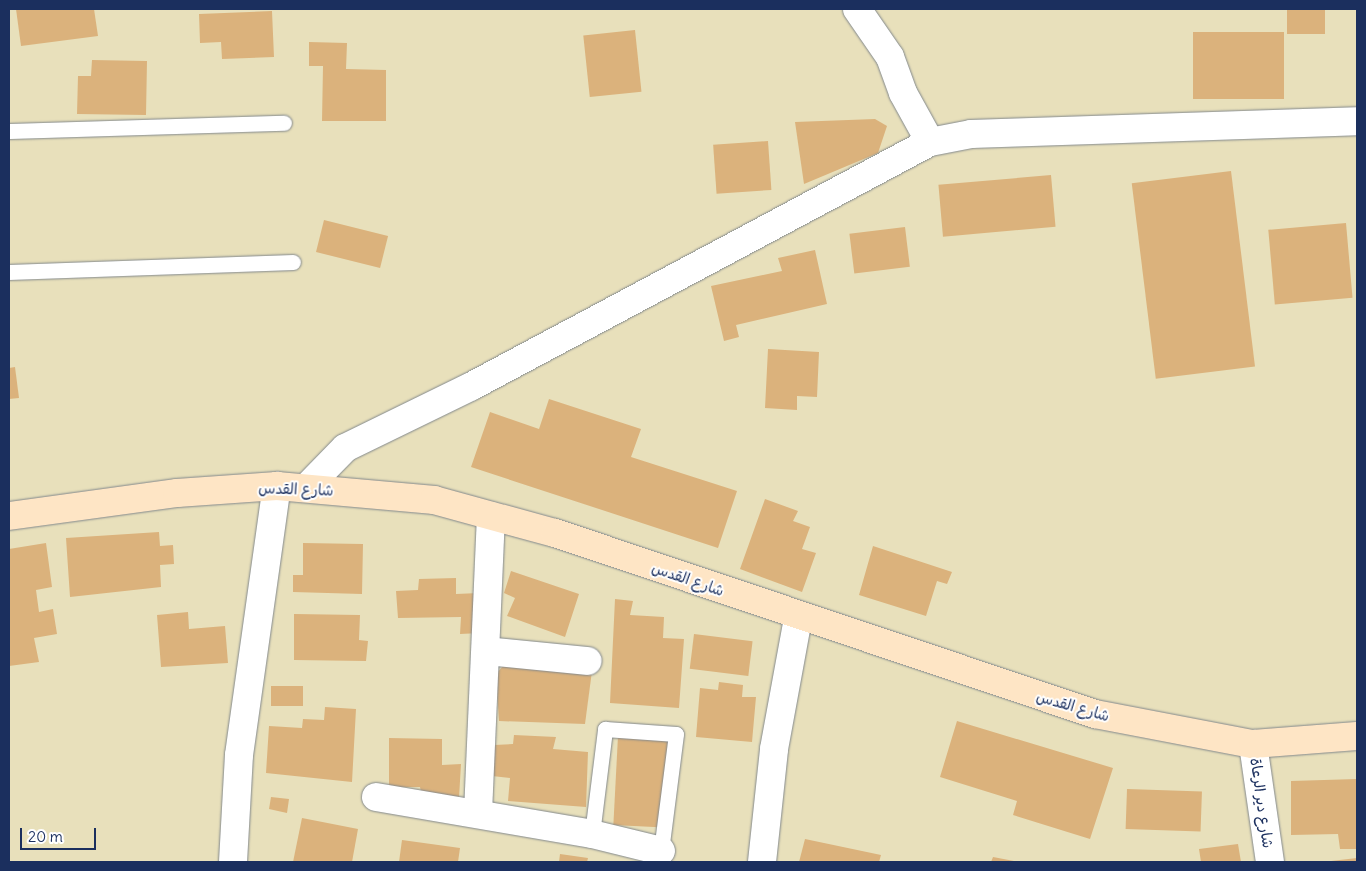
<!DOCTYPE html>
<meta charset="utf-8">
<style>
body{margin:0}
#map{position:relative;width:1366px;height:871px;overflow:hidden;background:#e8e0bb;font-family:Delius,"Playpen Sans Arabic",sans-serif}
div>[style]{position:absolute}
.building>*{inset:0;background:#dbb27c;transform-origin:0 0}
.roads{filter:drop-shadow(0 0 1px #82888c) drop-shadow(0 0 1px #82888c)}
.lane>*{height:15px;margin:-7.5px;padding:0 7.5px;transform-origin:7.5px;border-radius:7.5px;background:#fff}
.street>*{height:28px;margin:-14px;padding:0 14px;transform-origin:14px;border-radius:14px;background:#fff}
.secondary>*{height:28px;margin:-14px;padding:0 14px;transform-origin:14px;border-radius:14px;background:#fee5c5}
span{translate:-50% -50%;white-space:nowrap;text-align:center;line-height:1.15;-webkit-text-stroke:4px #fff;paint-order:stroke}
.street-label{font-size:15px;color:#1b2f5e}
.frame{position:absolute;inset:0;border:10px solid #1b2f5e;pointer-events:none}
.scale{position:absolute;left:20px;top:828px;width:76px;height:22px;box-sizing:border-box;border:2px solid #1b2f5e;border-top:0;padding-left:6px;font-size:15px;line-height:18px;white-space:nowrap;color:#1b2f5e;-webkit-text-stroke:4px #fff;paint-order:stroke}
</style>
<div id="map">
<div class="building">
<div style="clip-path:polygon(16px 9px,94px 9px,98px 36px,21px 46px)"></div>
<div style="left:1287px;top:9px;width:38px;height:25px"></div>
<div style="clip-path:polygon(272px 11px,274px 57px,222px 59px,221px 42px,200px 43px,199px 14px)"></div>
<div style="left:635px;top:30px;width:62px;height:52px;rotate:84deg"></div>
<div style="left:1284px;top:32px;width:67px;height:91px;rotate:90deg"></div>
<div style="clip-path:polygon(309px 42px,347px 43px,346px 69px,386px 70px,386px 121px,322px 121px,323px 66px,309px 66px)"></div>
<div style="clip-path:polygon(92px 60px,147px 61px,146px 115px,77px 114px,78px 76px,91px 76px)"></div>
<div style="clip-path:polygon(875px 119px,887px 126px,878px 153px,804px 184px,795px 122px)"></div>
<div style="left:768px;top:141px;width:49px;height:55px;rotate:86deg"></div>
<div style="left:1231px;top:171px;width:197px;height:100px;rotate:83deg"></div>
<div style="left:1051px;top:175px;width:52px;height:113px;rotate:85deg"></div>
<div style="left:324px;top:220px;width:66px;height:33px;rotate:14deg"></div>
<div style="left:1346px;top:223px;width:75px;height:78px;rotate:85deg"></div>
<div style="left:905px;top:227px;width:40px;height:56px;rotate:83deg"></div>
<div style="clip-path:polygon(815px 250px,827px 304px,736px 325px,739px 337px,724px 341px,711px 286px,782px 271px,778px 258px)"></div>
<div style="clip-path:polygon(768px 349px,819px 352px,817px 397px,797px 396px,797px 410px,765px 408px)"></div>
<div style="clip-path:polygon(15px 367px,19px 398px,9px 399px,9px 368px)"></div>
<div style="clip-path:polygon(549px 399px,641px 429px,631px 457px,737px 491px,718px 548px,471px 467px,490px 412px,539px 429px)"></div>
<div style="clip-path:polygon(765px 499px,798px 511px,793px 521px,810px 527px,802px 549px,816px 553px,802px 592px,740px 569px)"></div>
<div style="clip-path:polygon(159px 532px,160px 546px,173px 545px,174px 564px,160px 565px,161px 587px,70px 597px,66px 538px)"></div>
<div style="clip-path:polygon(46px 543px,52px 587px,36px 590px,39px 612px,53px 609px,57px 634px,34px 638px,39px 662px,9px 666px,9px 549px)"></div>
<div style="clip-path:polygon(303px 543px,363px 544px,362px 594px,293px 592px,293px 575px,303px 575px)"></div>
<div style="clip-path:polygon(873px 546px,952px 572px,947px 584px,937px 581px,926px 616px,859px 595px)"></div>
<div style="clip-path:polygon(511px 571px,579px 594px,565px 637px,507px 616px,515px 598px,504px 593px)"></div>
<div style="clip-path:polygon(456px 578px,456px 594px,479px 593px,480px 633px,460px 634px,461px 617px,398px 618px,396px 591px,418px 590px,419px 579px)"></div>
<div style="clip-path:polygon(615px 599px,633px 601px,630px 615px,664px 617px,663px 638px,684px 639px,679px 708px,610px 703px)"></div>
<div style="clip-path:polygon(188px 612px,189px 629px,225px 626px,228px 663px,161px 667px,157px 615px)"></div>
<div style="clip-path:polygon(294px 614px,360px 615px,359px 640px,368px 641px,366px 661px,294px 660px)"></div>
<div style="left:694px;top:634px;width:59px;height:35px;rotate:7deg"></div>
<div style="clip-path:polygon(504px 665px,592px 671px,585px 724px,499px 721px,496px 674px)"></div>
<div style="clip-path:polygon(719px 682px,743px 685px,742px 697px,756px 697px,752px 742px,696px 737px,700px 688px,718px 690px)"></div>
<div style="left:271px;top:686px;width:32px;height:20px"></div>
<div style="clip-path:polygon(325px 707px,356px 709px,352px 782px,266px 773px,269px 726px,302px 728px,303px 719px,324px 720px)"></div>
<div style="clip-path:polygon(957px 721px,1113px 768px,1090px 839px,1013px 815px,1017px 801px,940px 777px)"></div>
<div style="clip-path:polygon(514px 735px,556px 737px,553px 749px,588px 752px,586px 807px,508px 801px,510px 778px,492px 776px,494px 745px,513px 744px)"></div>
<div style="left:618px;top:736px;width:51px;height:89px;rotate:3deg"></div>
<div style="clip-path:polygon(389px 738px,442px 739px,442px 765px,461px 764px,459px 798px,422px 796px,420px 787px,389px 787px)"></div>
<div style="clip-path:polygon(1357px 779px,1357px 849px,1340px 849px,1338px 834px,1291px 835px,1291px 781px)"></div>
<div style="left:1127px;top:789px;width:75px;height:40px;rotate:2deg"></div>
<div style="clip-path:polygon(271px 797px,289px 799px,287px 813px,269px 809px)"></div>
<div style="clip-path:polygon(302px 818px,358px 829px,352px 862px,293px 862px)"></div>
<div style="clip-path:polygon(805px 839px,881px 855px,879px 862px,799px 862px)"></div>
<div style="clip-path:polygon(402px 840px,460px 848px,458px 862px,399px 862px)"></div>
<div style="clip-path:polygon(1238px 844px,1241px 862px,1201px 862px,1199px 849px)"></div>
<div style="clip-path:polygon(560px 854px,588px 858px,587px 862px,559px 862px)"></div>
<div style="clip-path:polygon(993px 857px,1014px 861px,1014px 862px,991px 862px)"></div>
<div style="clip-path:polygon(1357px 858px,1357px 862px,1331px 862px,1331px 861px)"></div>
</div>
<div class="roads">
<div class="lane">
<div style="left:9px;top:131px;width:275px;rotate:-1.7deg"></div>
<div style="left:9px;top:272px;width:284px;rotate:-2deg"></div>
<div style="left:592px;top:834px;width:106px;rotate:-82.9deg"></div>
<div style="left:605px;top:729px;width:71px;rotate:4deg"></div>
<div style="left:676px;top:734px;width:118px;rotate:97.3deg"></div>
</div>
<div class="street">
<div style="left:857px;top:9px;width:58px;rotate:55.5deg"></div>
<div style="left:890px;top:57px;width:38px;rotate:70deg"></div>
<div style="left:903px;top:93px;width:56px;rotate:61.1deg"></div>
<div style="left:307px;top:487px;width:54px;rotate:-45.7deg"></div>
<div style="left:345px;top:448px;width:141px;rotate:-26deg"></div>
<div style="left:472px;top:386px;width:519px;rotate:-28.05deg"></div>
<div style="left:930px;top:142px;width:42px;rotate:-11deg"></div>
<div style="left:971px;top:134px;width:386px;rotate:-1.9deg"></div>
<div style="left:486px;top:651px;width:102px;rotate:5.6deg"></div>
<div style="left:1253px;top:744px;width:119px;rotate:81.8deg"></div>
<div style="left:376px;top:797px;width:219px;rotate:9.7deg"></div>
<div style="left:592px;top:834px;width:71px;rotate:13.8deg"></div>
<div style="left:478px;top:813px;width:297px;rotate:-87.5deg"></div>
<div style="left:233px;top:862px;width:107px;rotate:-86.8deg"></div>
<div style="left:239px;top:755px;width:272px;rotate:-82deg"></div>
<div style="left:762px;top:862px;width:114px;rotate:-83.9deg"></div>
<div style="left:774px;top:749px;width:133px;rotate:-79.6deg"></div>
</div>
<div class="secondary">
<div style="left:9px;top:516px;width:170px;rotate:-7.8deg"></div>
<div style="left:177px;top:493px;width:100px;rotate:-4deg"></div>
<div style="left:277px;top:486px;width:158px;rotate:5.1deg"></div>
<div style="left:434px;top:500px;width:125px;rotate:15.3deg"></div>
<div style="left:555px;top:533px;width:570px;rotate:18.53deg"></div>
<div style="left:1095px;top:714px;width:161px;rotate:10.8deg"></div>
<div style="left:1253px;top:744px;width:104px;rotate:-4.4deg"></div>
</div>
</div>
<div class="street-label">
<span style="left:296px;top:489px;rotate:2deg">شارع القدس</span>
<span style="left:688px;top:579px;rotate:19deg">شارع القدس</span>
<span style="left:1073px;top:706px;rotate:16deg">شارع القدس</span>
<span style="left:1262px;top:803px;rotate:82deg">شارع دير الرعاة</span>
</div>
<div class="frame"></div>
<div class="scale">20 m</div>
</div>
